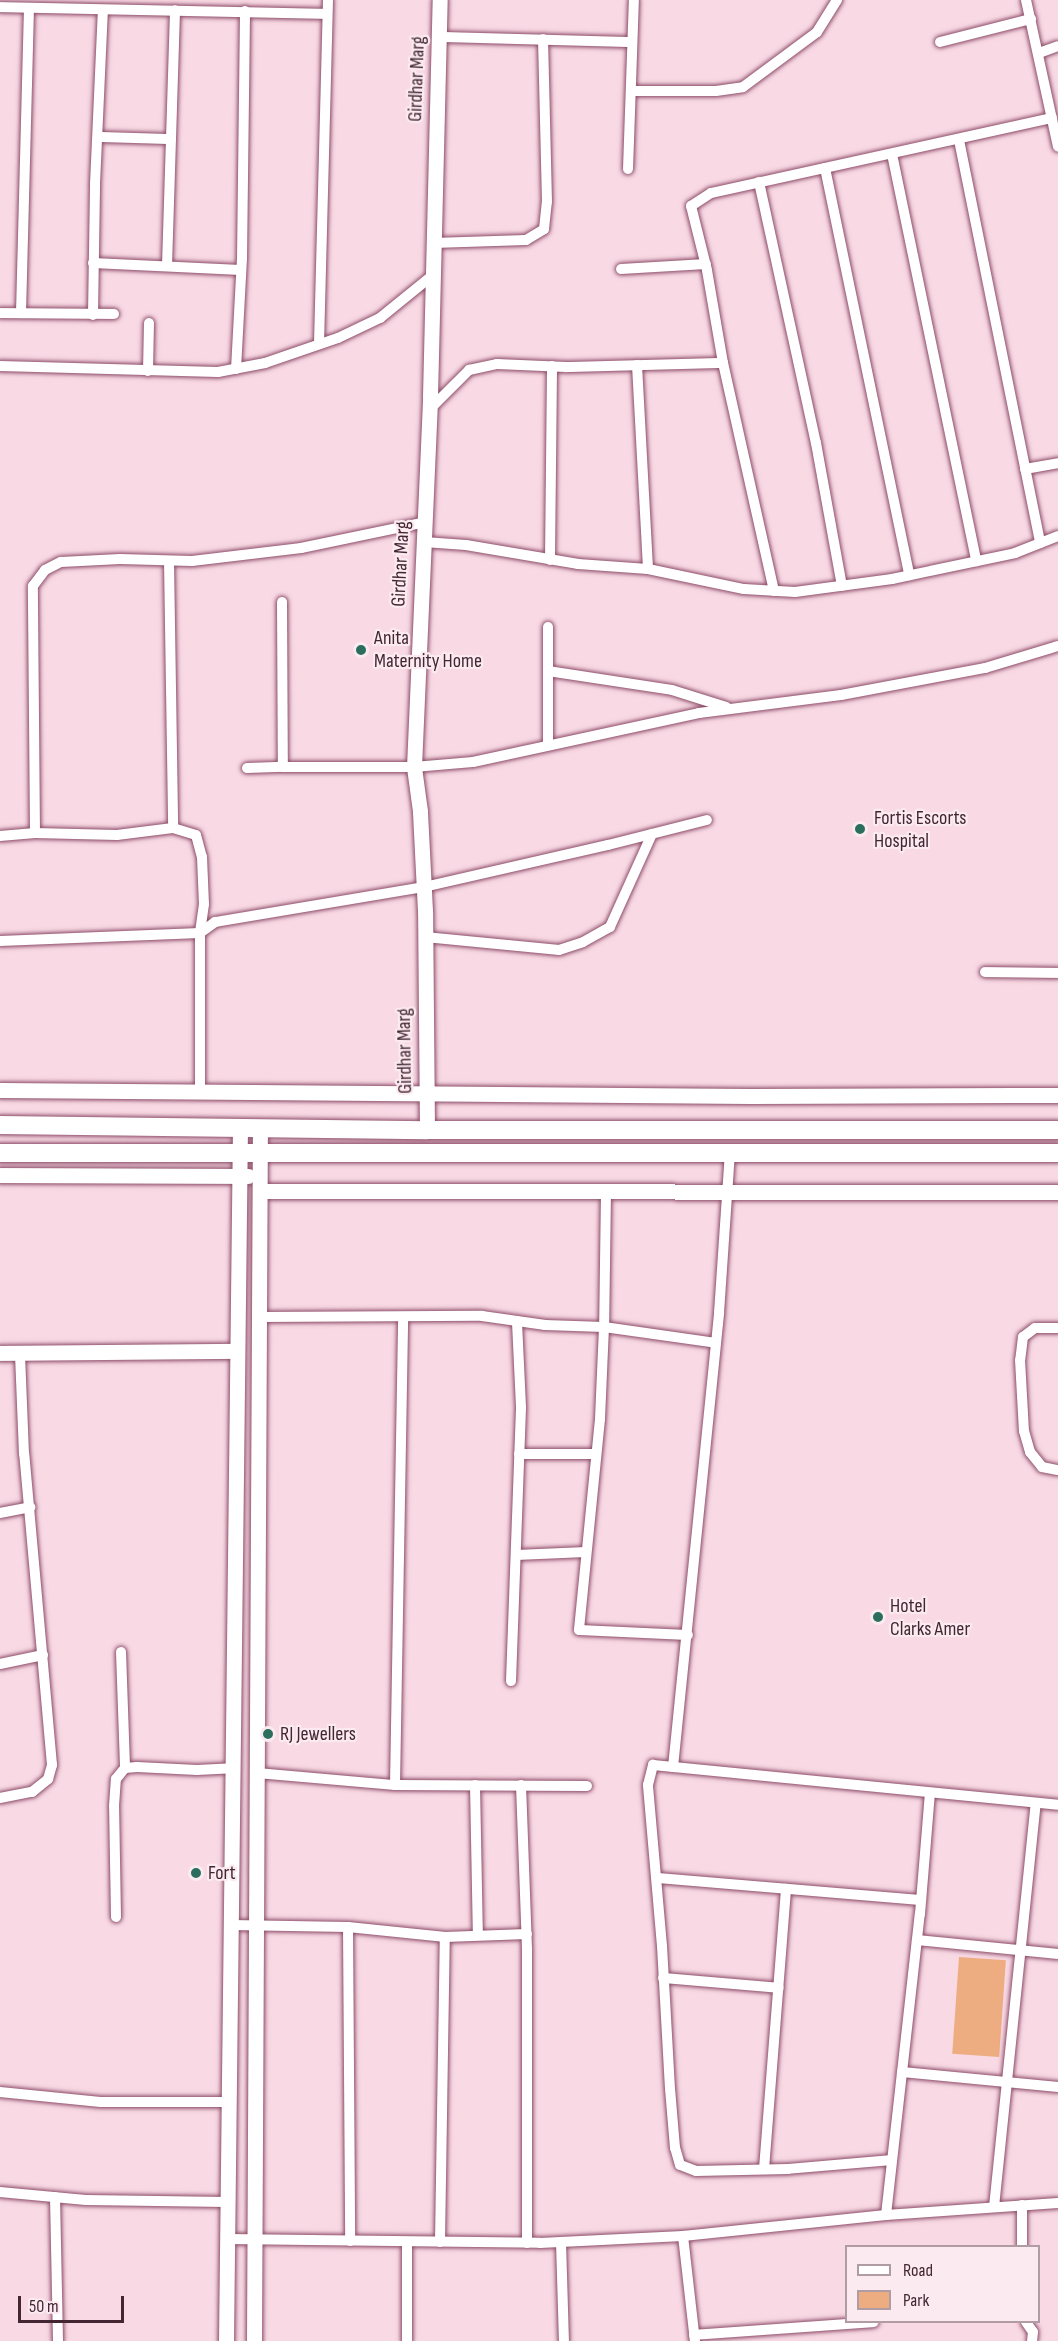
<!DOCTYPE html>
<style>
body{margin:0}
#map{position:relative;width:1058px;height:2341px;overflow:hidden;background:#f8d9e4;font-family:"Sofia Sans Condensed",sans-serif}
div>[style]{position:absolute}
.green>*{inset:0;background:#eeac81;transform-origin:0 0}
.roads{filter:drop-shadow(0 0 2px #8d4c68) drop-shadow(0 0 2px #8d4c68)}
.street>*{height:10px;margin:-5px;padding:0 5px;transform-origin:5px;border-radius:5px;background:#fff}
.secondary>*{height:15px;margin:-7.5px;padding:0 7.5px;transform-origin:7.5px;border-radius:7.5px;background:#fff}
.primary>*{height:18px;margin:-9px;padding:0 9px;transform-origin:9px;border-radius:9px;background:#fff}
.dots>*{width:16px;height:16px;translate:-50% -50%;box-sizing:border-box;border:3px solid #fbebf0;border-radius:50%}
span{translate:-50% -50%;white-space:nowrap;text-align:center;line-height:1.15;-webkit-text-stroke:4.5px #fbebf0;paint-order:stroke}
.street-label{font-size:20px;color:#432632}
.poi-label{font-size:20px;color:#432632}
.left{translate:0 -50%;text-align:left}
.legend{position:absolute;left:845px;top:2245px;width:195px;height:78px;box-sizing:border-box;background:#fbebf0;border:2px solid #b19ca4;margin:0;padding:8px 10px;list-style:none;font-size:18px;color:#432632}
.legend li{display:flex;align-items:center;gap:12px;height:30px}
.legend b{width:30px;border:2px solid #b19ca4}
.scale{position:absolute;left:18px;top:2296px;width:106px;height:27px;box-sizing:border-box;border:3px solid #432632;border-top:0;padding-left:8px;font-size:18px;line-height:21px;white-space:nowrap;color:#432632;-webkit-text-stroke:4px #fbebf0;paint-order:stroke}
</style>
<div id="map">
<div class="green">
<div style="left:959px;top:1957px;width:47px;height:97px;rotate:4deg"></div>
</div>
<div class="roads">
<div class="street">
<div style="left:1026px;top:0;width:150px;rotate:77.7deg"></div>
<div style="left:0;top:7px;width:327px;rotate:1.2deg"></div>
<div style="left:439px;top:37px;width:193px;rotate:1.5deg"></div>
<div style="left:940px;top:42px;width:94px;rotate:-14.2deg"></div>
<div style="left:1039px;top:53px;width:20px;rotate:-20deg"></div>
<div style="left:631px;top:91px;width:85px"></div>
<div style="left:716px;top:91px;width:27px;rotate:-8deg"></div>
<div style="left:743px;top:87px;width:92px;rotate:-36.6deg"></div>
<div style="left:817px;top:32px;width:38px;rotate:-58deg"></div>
<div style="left:98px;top:137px;width:73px;rotate:1.6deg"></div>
<div style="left:959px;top:140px;width:411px;rotate:78.6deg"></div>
<div style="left:892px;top:154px;width:416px;rotate:78.3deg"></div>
<div style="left:825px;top:168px;width:416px;rotate:78.3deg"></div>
<div style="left:628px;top:169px;width:169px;rotate:-88deg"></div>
<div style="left:759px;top:182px;width:267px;rotate:77.7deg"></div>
<div style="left:816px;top:443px;width:145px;rotate:79.7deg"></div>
<div style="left:433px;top:243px;width:93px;rotate:-1.8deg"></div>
<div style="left:526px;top:240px;width:21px;rotate:-31deg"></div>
<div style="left:544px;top:229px;width:27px;rotate:-84deg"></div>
<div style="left:547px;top:202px;width:163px;rotate:-91.4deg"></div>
<div style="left:93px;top:263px;width:148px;rotate:2.7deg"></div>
<div style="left:167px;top:266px;width:256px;rotate:-88.2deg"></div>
<div style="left:621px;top:269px;width:85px;rotate:-3.4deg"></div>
<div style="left:0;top:313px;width:114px;rotate:0.5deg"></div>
<div style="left:21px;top:313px;width:305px;rotate:-88.5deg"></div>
<div style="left:93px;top:315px;width:131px;rotate:-89.1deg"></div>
<div style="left:95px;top:184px;width:174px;rotate:-87.4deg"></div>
<div style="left:319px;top:344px;width:344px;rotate:-88.5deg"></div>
<div style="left:637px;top:365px;width:204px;rotate:86.9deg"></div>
<div style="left:0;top:366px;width:218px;rotate:1.6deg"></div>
<div style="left:218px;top:372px;width:48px;rotate:-10.8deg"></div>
<div style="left:265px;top:363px;width:77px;rotate:-18.9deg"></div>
<div style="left:338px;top:338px;width:47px;rotate:-25.5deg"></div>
<div style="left:380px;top:318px;width:68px;rotate:-39.1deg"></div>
<div style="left:236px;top:369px;width:110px;rotate:-86.9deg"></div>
<div style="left:242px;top:259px;width:248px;rotate:-89.3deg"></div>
<div style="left:148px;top:371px;width:48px;rotate:-88.8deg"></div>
<div style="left:429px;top:410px;width:57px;rotate:-45deg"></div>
<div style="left:469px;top:370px;width:29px;rotate:-12deg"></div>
<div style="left:497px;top:364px;width:69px;rotate:2.5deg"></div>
<div style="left:566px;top:367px;width:157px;rotate:-1.5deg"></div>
<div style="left:1025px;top:469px;width:34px;rotate:-10deg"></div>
<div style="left:424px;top:542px;width:42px;rotate:4.1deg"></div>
<div style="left:466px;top:545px;width:114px;rotate:9.6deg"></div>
<div style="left:578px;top:564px;width:70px;rotate:4.1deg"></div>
<div style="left:648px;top:569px;width:98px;rotate:11.8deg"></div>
<div style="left:744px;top:589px;width:51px;rotate:3.4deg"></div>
<div style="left:795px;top:592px;width:98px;rotate:-7.6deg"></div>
<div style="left:892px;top:579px;width:126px;rotate:-11.9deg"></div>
<div style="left:1015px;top:553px;width:46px;rotate:-21.6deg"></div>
<div style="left:550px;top:560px;width:194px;rotate:-89.4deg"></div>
<div style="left:169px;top:561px;width:267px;rotate:89.1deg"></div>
<div style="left:774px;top:591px;width:234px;rotate:-102.6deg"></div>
<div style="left:723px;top:363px;width:94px;rotate:-99.8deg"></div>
<div style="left:707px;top:270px;width:66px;rotate:-104deg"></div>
<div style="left:691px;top:206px;width:24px;rotate:-33deg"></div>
<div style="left:711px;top:193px;width:349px;rotate:-12.4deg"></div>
<div style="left:282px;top:602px;width:165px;rotate:89.7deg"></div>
<div style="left:283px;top:767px;width:131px"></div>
<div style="left:414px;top:767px;width:59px;rotate:-4.8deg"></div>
<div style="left:473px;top:762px;width:231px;rotate:-12.2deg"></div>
<div style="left:699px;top:713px;width:143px;rotate:-7.2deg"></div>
<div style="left:841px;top:695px;width:147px;rotate:-10.6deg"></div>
<div style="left:985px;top:668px;width:76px;rotate:-16.8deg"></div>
<div style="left:548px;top:671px;width:44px;rotate:-90deg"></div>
<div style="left:548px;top:744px;width:73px;rotate:-90deg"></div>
<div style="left:548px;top:671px;width:125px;rotate:8.7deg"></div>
<div style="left:672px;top:690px;width:57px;rotate:17.5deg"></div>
<div style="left:247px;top:768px;width:36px;rotate:-2deg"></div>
<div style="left:35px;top:833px;width:247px;rotate:-90.5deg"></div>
<div style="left:33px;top:586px;width:20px;rotate:-53deg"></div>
<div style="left:45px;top:570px;width:18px;rotate:-27deg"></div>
<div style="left:61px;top:562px;width:59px;rotate:-2.9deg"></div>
<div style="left:120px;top:559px;width:72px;rotate:1.6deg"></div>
<div style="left:192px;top:561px;width:110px;rotate:-6.8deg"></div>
<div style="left:301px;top:548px;width:127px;rotate:-11.8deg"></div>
<div style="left:0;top:836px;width:35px;rotate:-5deg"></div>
<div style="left:35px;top:833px;width:82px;rotate:1.4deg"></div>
<div style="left:117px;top:835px;width:56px;rotate:-7.1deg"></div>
<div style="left:173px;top:828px;width:24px;rotate:17deg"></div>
<div style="left:196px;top:835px;width:23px;rotate:75deg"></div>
<div style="left:202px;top:857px;width:47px;rotate:87.6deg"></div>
<div style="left:204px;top:904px;width:29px;rotate:98deg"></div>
<div style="left:200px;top:933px;width:19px;rotate:-36deg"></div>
<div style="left:215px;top:922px;width:212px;rotate:-9.5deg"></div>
<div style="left:424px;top:887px;width:189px;rotate:-12.9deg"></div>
<div style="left:608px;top:845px;width:102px;rotate:-14.2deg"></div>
<div style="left:425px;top:937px;width:135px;rotate:5.5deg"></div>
<div style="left:559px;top:950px;width:25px;rotate:-18deg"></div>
<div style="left:583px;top:942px;width:31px;rotate:-29deg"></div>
<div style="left:610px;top:927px;width:102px;rotate:-65.7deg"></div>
<div style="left:0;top:941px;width:200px;rotate:-2.3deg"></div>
<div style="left:200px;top:933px;width:159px;rotate:90deg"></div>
<div style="left:985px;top:972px;width:73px;rotate:0.8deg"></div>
<div style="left:606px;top:1192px;width:135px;rotate:90.8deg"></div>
<div style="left:604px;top:1327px;width:92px;rotate:92.5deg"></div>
<div style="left:600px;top:1419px;width:212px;rotate:95.7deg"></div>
<div style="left:579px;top:1630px;width:109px;rotate:2.6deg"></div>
<div style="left:259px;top:1317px;width:223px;rotate:-0.3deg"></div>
<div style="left:482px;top:1316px;width:64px;rotate:8.1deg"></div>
<div style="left:545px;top:1325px;width:59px;rotate:1.9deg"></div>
<div style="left:604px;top:1327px;width:113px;rotate:8.1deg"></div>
<div style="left:1058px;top:1328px;width:23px;rotate:180deg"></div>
<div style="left:1035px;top:1328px;width:15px;rotate:143deg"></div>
<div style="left:1023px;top:1337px;width:23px;rotate:97deg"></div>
<div style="left:1020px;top:1360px;width:71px;rotate:86.8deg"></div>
<div style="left:1024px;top:1431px;width:22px;rotate:74deg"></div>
<div style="left:1030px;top:1452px;width:19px;rotate:51deg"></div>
<div style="left:1042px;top:1467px;width:16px;rotate:11deg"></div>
<div style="left:519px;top:1454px;width:77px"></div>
<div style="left:0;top:1513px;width:31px;rotate:-11deg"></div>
<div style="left:516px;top:1555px;width:70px;rotate:-2.5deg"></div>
<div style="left:121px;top:1652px;width:116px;rotate:88deg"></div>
<div style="left:0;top:1664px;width:44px;rotate:-11.8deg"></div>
<div style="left:511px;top:1681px;width:274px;rotate:-87.9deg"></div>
<div style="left:521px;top:1407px;width:86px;rotate:-92.7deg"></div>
<div style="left:673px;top:1767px;width:456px;rotate:-84.2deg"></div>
<div style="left:719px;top:1313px;width:160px;rotate:-86.1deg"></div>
<div style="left:257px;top:1773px;width:139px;rotate:5deg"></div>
<div style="left:395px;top:1785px;width:192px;rotate:0.3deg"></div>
<div style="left:395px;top:1785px;width:467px;rotate:-89deg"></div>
<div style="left:475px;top:1785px;width:150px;rotate:88.9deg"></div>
<div style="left:521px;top:1785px;width:166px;rotate:87.9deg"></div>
<div style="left:527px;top:1951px;width:292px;rotate:90deg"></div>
<div style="left:0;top:1798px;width:33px;rotate:-11deg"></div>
<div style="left:32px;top:1792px;width:21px;rotate:-39deg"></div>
<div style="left:48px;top:1779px;width:15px;rotate:-74deg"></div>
<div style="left:52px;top:1765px;width:312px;rotate:-95.1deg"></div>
<div style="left:24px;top:1454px;width:101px;rotate:-92.3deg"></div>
<div style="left:657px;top:1878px;width:265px;rotate:4.8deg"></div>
<div style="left:116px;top:1917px;width:111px;rotate:-91deg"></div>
<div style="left:114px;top:1806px;width:27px;rotate:-86deg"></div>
<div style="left:116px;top:1779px;width:14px;rotate:-51deg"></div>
<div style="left:125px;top:1768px;width:12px;rotate:-5deg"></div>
<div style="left:137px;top:1767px;width:60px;rotate:2.9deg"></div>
<div style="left:197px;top:1770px;width:35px;rotate:-3deg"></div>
<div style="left:231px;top:1925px;width:117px;rotate:1deg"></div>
<div style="left:348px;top:1927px;width:98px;rotate:5.9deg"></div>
<div style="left:445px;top:1937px;width:82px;rotate:-2.1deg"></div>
<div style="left:348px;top:1927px;width:314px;rotate:89.6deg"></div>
<div style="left:917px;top:1940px;width:142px;rotate:5.7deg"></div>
<div style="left:663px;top:1978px;width:116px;rotate:4.9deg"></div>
<div style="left:902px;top:2072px;width:157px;rotate:5.5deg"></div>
<div style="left:0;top:2092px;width:101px;rotate:5.7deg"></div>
<div style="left:101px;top:2102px;width:128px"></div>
<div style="left:892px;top:2160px;width:104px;rotate:175.1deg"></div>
<div style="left:788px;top:2169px;width:92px;rotate:178.8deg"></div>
<div style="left:696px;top:2171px;width:17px;rotate:-159deg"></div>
<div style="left:680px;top:2165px;width:18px;rotate:-106deg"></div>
<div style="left:675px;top:2148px;width:59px;rotate:-94.8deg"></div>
<div style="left:670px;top:2089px;width:143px;rotate:-93.2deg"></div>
<div style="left:662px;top:1946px;width:162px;rotate:-95deg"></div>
<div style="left:648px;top:1785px;width:21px;rotate:-76deg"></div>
<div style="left:653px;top:1765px;width:407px;rotate:5.6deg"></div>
<div style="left:764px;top:2169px;width:281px;rotate:-85.5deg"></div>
<div style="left:0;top:2192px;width:86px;rotate:5.3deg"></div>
<div style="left:86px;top:2200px;width:141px;rotate:0.8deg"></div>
<div style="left:55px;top:2197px;width:144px;rotate:88.8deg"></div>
<div style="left:994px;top:2207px;width:405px;rotate:-84.1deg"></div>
<div style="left:886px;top:2215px;width:303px;rotate:-83.6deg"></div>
<div style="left:920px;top:1914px;width:121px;rotate:-85.3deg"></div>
<div style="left:683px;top:2236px;width:106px;rotate:83.5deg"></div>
<div style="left:227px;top:2239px;width:313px;rotate:0.7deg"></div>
<div style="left:540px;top:2243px;width:143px;rotate:-2.8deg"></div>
<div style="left:683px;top:2236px;width:204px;rotate:-5.9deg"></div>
<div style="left:886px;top:2215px;width:172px;rotate:-4deg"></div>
<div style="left:407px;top:2242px;width:99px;rotate:90deg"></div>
<div style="left:440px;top:2242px;width:305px;rotate:-89.1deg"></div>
<div style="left:561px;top:2242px;width:99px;rotate:88.3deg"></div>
<div style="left:1022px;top:2246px;width:41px;rotate:-90deg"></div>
<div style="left:1026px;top:2322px;width:12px;rotate:55deg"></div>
<div style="left:1033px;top:2332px;width:9px;rotate:96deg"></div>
<div style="left:694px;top:2335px;width:180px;rotate:-4.1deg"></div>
</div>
<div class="secondary">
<div style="left:0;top:1090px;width:751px;rotate:0.46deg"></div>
<div style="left:751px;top:1096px;width:307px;rotate:-0.2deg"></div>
<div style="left:427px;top:1130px;width:219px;rotate:-90.5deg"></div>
<div style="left:425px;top:911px;width:100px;rotate:-92.9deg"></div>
<div style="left:420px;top:811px;width:44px;rotate:-97.8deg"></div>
<div style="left:414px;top:767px;width:371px;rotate:-87.5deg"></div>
<div style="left:430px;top:396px;width:396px;rotate:-88.6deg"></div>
<div style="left:0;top:1175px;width:248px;rotate:0.2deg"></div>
<div style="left:260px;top:1191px;width:798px;rotate:0.07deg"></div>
<div style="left:0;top:1353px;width:237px;rotate:-0.5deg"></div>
<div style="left:226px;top:2341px;width:1213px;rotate:-89.34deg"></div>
<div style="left:254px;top:2341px;width:1213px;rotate:-89.72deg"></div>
</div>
<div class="primary">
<div style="left:0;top:1125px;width:427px;rotate:0.7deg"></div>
<div style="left:427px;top:1130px;width:631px"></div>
<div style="left:0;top:1153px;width:1058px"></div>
</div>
</div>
<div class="dots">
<div style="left:361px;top:650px;background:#2c6e5d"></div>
<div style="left:860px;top:829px;background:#2c6e5d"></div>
<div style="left:878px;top:1617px;background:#2c6e5d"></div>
<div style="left:268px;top:1734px;background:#2c6e5d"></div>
<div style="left:196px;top:1873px;background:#2c6e5d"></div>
</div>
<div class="street-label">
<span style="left:417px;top:79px;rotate:-88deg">Girdhar Marg</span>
<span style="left:401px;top:564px;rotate:-87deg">Girdhar Marg</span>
<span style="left:405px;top:1051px;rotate:-91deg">Girdhar Marg</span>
</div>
<div class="poi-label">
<span class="left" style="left:374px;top:650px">Anita<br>Maternity Home</span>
<span class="left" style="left:874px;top:830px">Fortis Escorts<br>Hospital</span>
<span class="left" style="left:890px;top:1618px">Hotel<br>Clarks Amer</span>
<span class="left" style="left:280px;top:1734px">RJ Jewellers</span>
<span class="left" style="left:208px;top:1873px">Fort</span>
</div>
<ul class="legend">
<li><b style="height:8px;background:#fff"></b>Road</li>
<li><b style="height:16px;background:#eeac81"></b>Park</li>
</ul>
<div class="scale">50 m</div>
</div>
